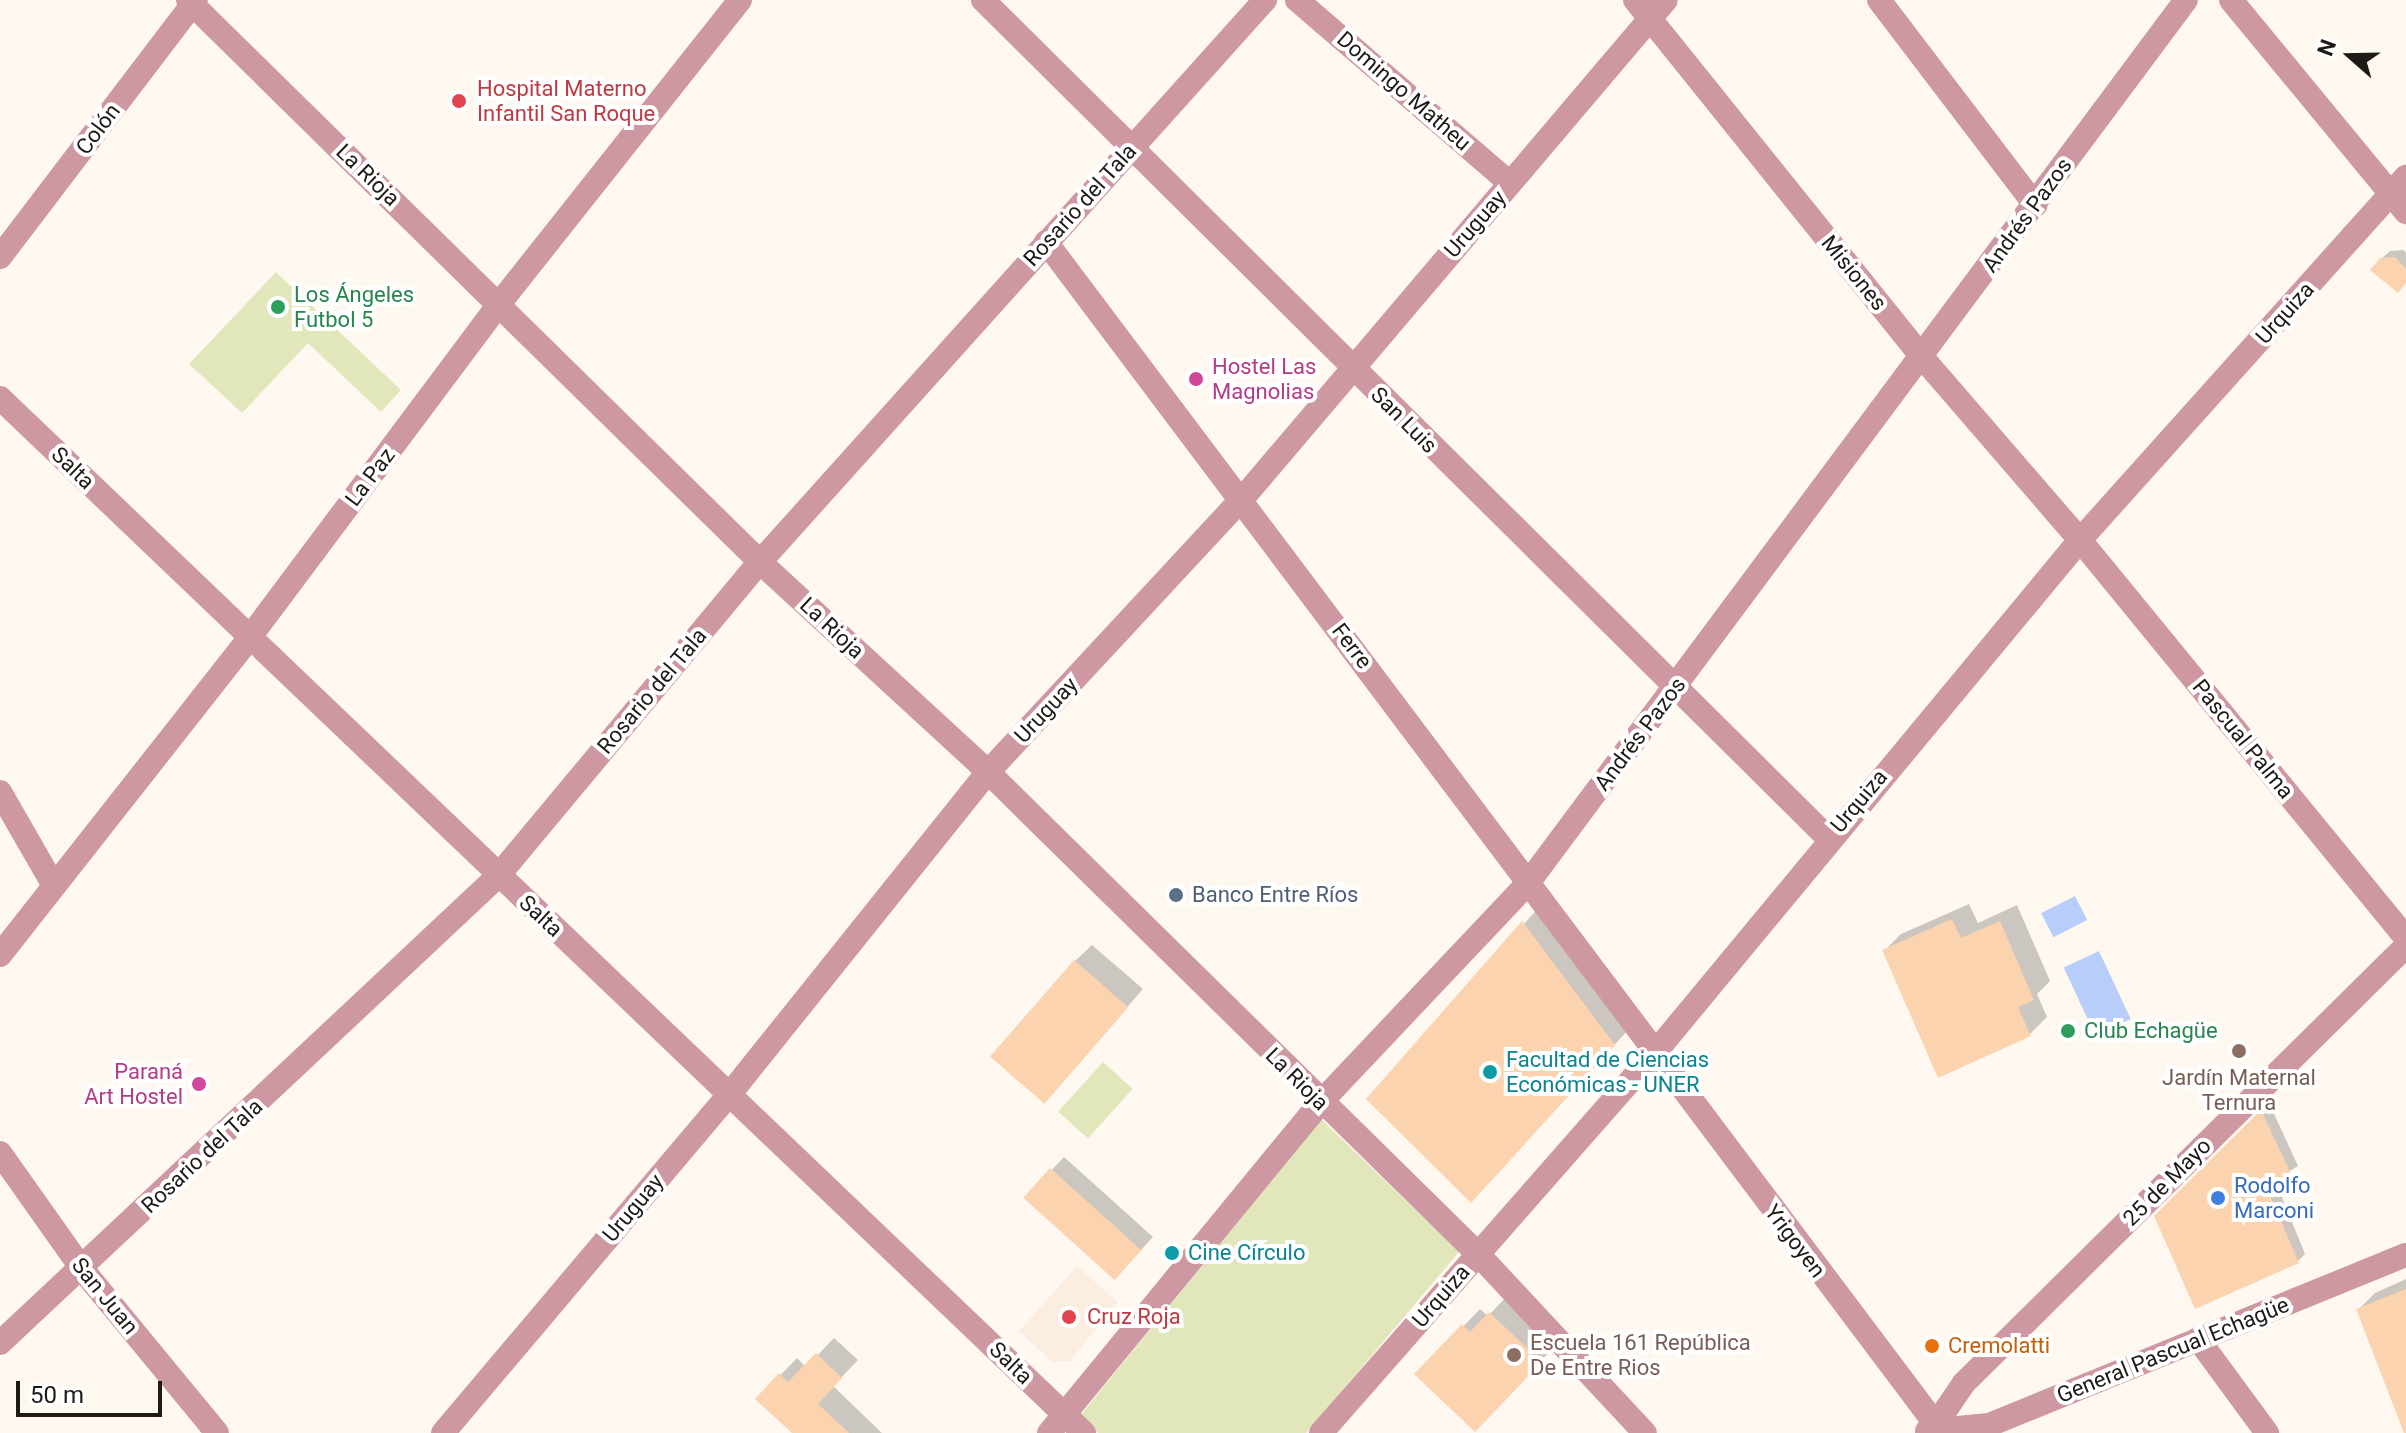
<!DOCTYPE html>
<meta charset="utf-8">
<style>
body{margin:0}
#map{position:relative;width:2406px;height:1433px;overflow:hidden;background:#fff8f1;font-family:Roboto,sans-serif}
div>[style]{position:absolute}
.built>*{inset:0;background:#fcede1}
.green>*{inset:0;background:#e1e7bb;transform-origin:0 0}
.water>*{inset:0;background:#b8cefa;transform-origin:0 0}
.shadow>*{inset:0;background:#0003}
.building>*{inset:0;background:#fbd3af;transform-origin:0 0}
.minor>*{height:24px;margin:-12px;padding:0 12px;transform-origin:12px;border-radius:12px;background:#cd98a2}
.dots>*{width:22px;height:22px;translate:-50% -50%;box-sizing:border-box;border:4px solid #fff;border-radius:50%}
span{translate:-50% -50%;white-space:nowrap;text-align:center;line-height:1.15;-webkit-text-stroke:8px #fff;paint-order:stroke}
.health-label{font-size:22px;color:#be3a42}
.left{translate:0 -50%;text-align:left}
.street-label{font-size:22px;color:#1e1a16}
.leisure-label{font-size:22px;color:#27864d}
.hotel-label{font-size:22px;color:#b23c85}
.right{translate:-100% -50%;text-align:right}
.service-label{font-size:22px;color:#4e5e75}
.culture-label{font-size:22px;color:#0d838f}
.education-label{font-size:22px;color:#785e54}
.shop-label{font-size:22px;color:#366cbe}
.food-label{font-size:22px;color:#c56008}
.north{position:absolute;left:2310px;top:16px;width:80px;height:80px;-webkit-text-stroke:6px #fff;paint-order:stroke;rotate:290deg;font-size:22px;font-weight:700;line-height:32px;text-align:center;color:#1e1a16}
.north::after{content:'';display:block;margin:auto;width:28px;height:36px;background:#1e1a16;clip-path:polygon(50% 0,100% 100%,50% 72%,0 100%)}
.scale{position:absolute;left:16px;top:1381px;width:146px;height:36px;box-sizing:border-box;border:4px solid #1e1a16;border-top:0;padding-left:10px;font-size:24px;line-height:28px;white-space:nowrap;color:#1e1a16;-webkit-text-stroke:6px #fff;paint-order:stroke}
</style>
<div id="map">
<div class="built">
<div style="clip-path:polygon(1077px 1266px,1118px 1302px,1070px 1361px,1052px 1362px,1019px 1331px)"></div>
</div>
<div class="green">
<div style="clip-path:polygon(276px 272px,401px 390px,381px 412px,308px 343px,242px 413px,189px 364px)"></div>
<div style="left:1103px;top:1062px;width:40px;height:67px;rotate:42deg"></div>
<div style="clip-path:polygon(1321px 1119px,1459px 1252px,1306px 1433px,1098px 1433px,1080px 1416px)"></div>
</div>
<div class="water">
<div style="left:2075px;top:896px;width:27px;height:38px;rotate:63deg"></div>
<div style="left:2099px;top:951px;width:75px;height:39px;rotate:65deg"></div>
</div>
<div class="shadow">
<div style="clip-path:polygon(2404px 250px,2406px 253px,2406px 282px,2381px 259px,2390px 251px)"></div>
<div style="clip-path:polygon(1969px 904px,1978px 923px,2017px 905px,2050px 981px,2037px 994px,2047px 1017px,2030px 1034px,1884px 951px,1901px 934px)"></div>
<div style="clip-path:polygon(1540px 906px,1631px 1027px,1487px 1184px,1369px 1099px)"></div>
<div style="clip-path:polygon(1092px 945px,1143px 989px,1044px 1102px,1075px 961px)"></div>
<div style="clip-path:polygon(2270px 1105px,2298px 1166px,2275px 1180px,2305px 1254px,2297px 1262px,2156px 1217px)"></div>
<div style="clip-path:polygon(1064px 1157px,1153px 1237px,1127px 1265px,1026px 1197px)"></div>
<div style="clip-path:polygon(2406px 1279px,2406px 1432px,2358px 1310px,2375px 1293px)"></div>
<div style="clip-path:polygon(1507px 1296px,1557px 1344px,1491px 1413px,1417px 1374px,1480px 1309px,1488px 1316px)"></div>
<div style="clip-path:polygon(834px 1338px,858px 1360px,833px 1386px,882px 1433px,794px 1433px,758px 1398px,797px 1358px,806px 1367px)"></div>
</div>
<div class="building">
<div style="clip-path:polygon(2395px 257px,2406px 269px,2406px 283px,2398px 293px,2370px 270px,2380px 258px)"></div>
<div style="clip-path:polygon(1952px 919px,1961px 938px,2000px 921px,2034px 1000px,2018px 1007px,2031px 1036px,1938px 1078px,1882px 950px)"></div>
<div style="clip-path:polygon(1522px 921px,1615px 1045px,1471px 1203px,1366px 1099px)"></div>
<div style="left:1074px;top:960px;width:72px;height:128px;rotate:41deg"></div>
<div style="clip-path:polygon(2261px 1110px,2292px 1176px,2266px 1186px,2299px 1263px,2195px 1309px,2154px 1216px)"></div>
<div style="left:1050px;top:1168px;width:123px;height:40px;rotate:42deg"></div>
<div style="clip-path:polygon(2406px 1289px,2406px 1433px,2404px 1433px,2356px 1309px)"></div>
<div style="clip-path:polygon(1489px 1312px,1542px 1362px,1475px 1432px,1414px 1374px,1462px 1324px,1470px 1332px)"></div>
<div style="clip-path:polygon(816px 1353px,842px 1378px,818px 1404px,849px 1433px,792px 1433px,755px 1399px,779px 1373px,788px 1382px)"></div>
</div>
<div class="minor">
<div style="left:188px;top:0;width:802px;rotate:44.49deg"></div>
<div style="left:760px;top:562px;width:310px;rotate:42.6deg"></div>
<div style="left:988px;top:772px;width:686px;rotate:44.53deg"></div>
<div style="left:1477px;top:1253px;width:246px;rotate:47deg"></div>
<div style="left:983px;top:0;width:1190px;rotate:44.76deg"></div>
<div style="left:1297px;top:0;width:281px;rotate:40.7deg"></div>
<div style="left:1635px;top:0;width:458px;rotate:51.2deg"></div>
<div style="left:1922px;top:357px;width:242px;rotate:49.2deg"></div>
<div style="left:2080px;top:540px;width:514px;rotate:50.68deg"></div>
<div style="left:1879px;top:0;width:258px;rotate:52.7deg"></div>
<div style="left:2231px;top:0;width:275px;rotate:50.5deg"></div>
<div style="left:1046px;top:242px;width:1482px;rotate:53.04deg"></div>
<div style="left:0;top:257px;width:323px;rotate:-52.7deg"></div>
<div style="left:0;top:398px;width:1499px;rotate:43.68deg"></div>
<div style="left:0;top:792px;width:108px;rotate:60.1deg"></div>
<div style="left:0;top:955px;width:405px;rotate:-51.8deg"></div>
<div style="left:250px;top:637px;width:416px;rotate:-53.2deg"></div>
<div style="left:499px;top:304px;width:388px;rotate:-51.6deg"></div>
<div style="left:0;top:1153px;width:142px;rotate:54.7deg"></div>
<div style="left:82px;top:1269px;width:212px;rotate:50.5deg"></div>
<div style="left:2198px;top:1339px;width:117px;rotate:53.7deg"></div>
<div style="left:0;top:1343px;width:683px;rotate:-43.16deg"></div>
<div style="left:498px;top:876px;width:409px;rotate:-50.2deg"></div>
<div style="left:760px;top:562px;width:756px;rotate:-48.06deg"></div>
<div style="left:1927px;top:1431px;width:62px;rotate:-5.5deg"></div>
<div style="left:1989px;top:1425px;width:450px;rotate:-22.2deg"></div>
<div style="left:443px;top:1433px;width:443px;rotate:-49.8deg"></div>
<div style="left:729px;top:1095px;width:414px;rotate:-51.3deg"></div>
<div style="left:988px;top:772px;width:374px;rotate:-47.1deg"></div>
<div style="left:1243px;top:498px;width:653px;rotate:-49.66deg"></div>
<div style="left:1049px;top:1433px;width:428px;rotate:-50.6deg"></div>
<div style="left:1321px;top:1102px;width:301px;rotate:-46.6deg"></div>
<div style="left:1528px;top:883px;width:1101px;rotate:-53.31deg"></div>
<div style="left:1321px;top:1433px;width:503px;rotate:-48.71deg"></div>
<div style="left:1653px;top:1055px;width:669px;rotate:-50.34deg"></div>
<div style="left:2080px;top:540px;width:488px;rotate:-48.1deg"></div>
<div style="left:1930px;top:1433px;width:60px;rotate:-55.8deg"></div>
<div style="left:1964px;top:1383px;width:622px;rotate:-44.67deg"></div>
</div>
<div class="dots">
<div style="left:459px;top:101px;background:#e0444e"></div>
<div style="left:278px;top:307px;background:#2e9e5b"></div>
<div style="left:1196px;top:379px;background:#d1479c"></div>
<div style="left:1176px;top:895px;background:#5c6f8a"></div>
<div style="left:2068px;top:1031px;background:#2e9e5b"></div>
<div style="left:2239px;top:1051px;background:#8d6e63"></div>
<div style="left:1490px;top:1072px;background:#0f9aa8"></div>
<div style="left:199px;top:1084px;background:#d1479c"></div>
<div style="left:2218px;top:1198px;background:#3f7fe0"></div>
<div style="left:1172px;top:1253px;background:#0f9aa8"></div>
<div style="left:1069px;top:1317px;background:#e0444e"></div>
<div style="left:1932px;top:1346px;background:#e8710a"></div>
<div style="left:1514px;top:1355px;background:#8d6e63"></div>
</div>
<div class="health-label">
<span class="left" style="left:477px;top:101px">Hospital Materno<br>Infantil San Roque</span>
<span class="left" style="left:1087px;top:1317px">Cruz Roja</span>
</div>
<div class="street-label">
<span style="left:1404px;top:91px;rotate:41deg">Domingo Matheu</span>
<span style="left:98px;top:129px;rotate:-53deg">Colón</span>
<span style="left:368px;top:175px;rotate:44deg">La Rioja</span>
<span style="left:1080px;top:205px;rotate:-48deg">Rosario del Tala</span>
<span style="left:2027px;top:215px;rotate:-54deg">Andrés Pazos</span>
<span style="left:1475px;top:224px;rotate:-49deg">Uruguay</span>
<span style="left:1854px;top:273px;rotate:51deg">Misiones</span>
<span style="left:2285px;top:313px;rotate:-48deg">Urquiza</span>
<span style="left:1404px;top:420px;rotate:45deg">San Luis</span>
<span style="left:73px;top:468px;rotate:44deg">Salta</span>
<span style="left:370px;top:477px;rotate:-53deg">La Paz</span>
<span style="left:832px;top:628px;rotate:43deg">La Rioja</span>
<span style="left:1352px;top:646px;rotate:53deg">Ferre</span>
<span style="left:652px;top:691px;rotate:-50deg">Rosario del Tala</span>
<span style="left:1046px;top:710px;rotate:-47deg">Uruguay</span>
<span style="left:1640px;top:734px;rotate:-53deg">Andrés Pazos</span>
<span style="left:2243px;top:739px;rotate:51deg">Pascual Palma</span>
<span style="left:1859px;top:801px;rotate:-50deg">Urquiza</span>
<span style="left:541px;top:916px;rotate:43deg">Salta</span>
<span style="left:1297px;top:1079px;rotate:45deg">La Rioja</span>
<span style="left:202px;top:1156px;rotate:-43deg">Rosario del Tala</span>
<span style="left:2167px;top:1182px;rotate:-45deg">25 de Mayo</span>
<span style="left:633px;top:1208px;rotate:-50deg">Uruguay</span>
<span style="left:1795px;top:1241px;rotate:53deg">Yrigoyen</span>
<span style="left:105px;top:1296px;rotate:51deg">San Juan</span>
<span style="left:1441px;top:1296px;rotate:-49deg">Urquiza</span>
<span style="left:2173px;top:1350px;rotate:-22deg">General Pascual Echagüe</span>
<span style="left:1011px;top:1363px;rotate:44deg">Salta</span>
</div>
<div class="leisure-label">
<span class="left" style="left:294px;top:307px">Los Ángeles<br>Futbol 5</span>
<span class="left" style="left:2084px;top:1031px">Club Echagüe</span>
</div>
<div class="hotel-label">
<span class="left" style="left:1212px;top:379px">Hostel Las<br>Magnolias</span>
<span class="right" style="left:183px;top:1084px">Paraná<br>Art Hostel</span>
</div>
<div class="service-label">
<span class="left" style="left:1192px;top:895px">Banco Entre Ríos</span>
</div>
<div class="culture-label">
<span class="left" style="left:1506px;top:1072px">Facultad de Ciencias<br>Económicas - UNER</span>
<span class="left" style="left:1188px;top:1253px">Cine Círculo</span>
</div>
<div class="education-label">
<span style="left:2239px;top:1090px">Jardín Maternal<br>Ternura</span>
<span class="left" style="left:1530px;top:1355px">Escuela 161 República<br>De Entre Rios</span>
</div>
<div class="shop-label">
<span class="left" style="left:2234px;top:1198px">Rodolfo<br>Marconi</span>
</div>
<div class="food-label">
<span class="left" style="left:1948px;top:1346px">Cremolatti</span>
</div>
<div class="north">N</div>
<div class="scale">50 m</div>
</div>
